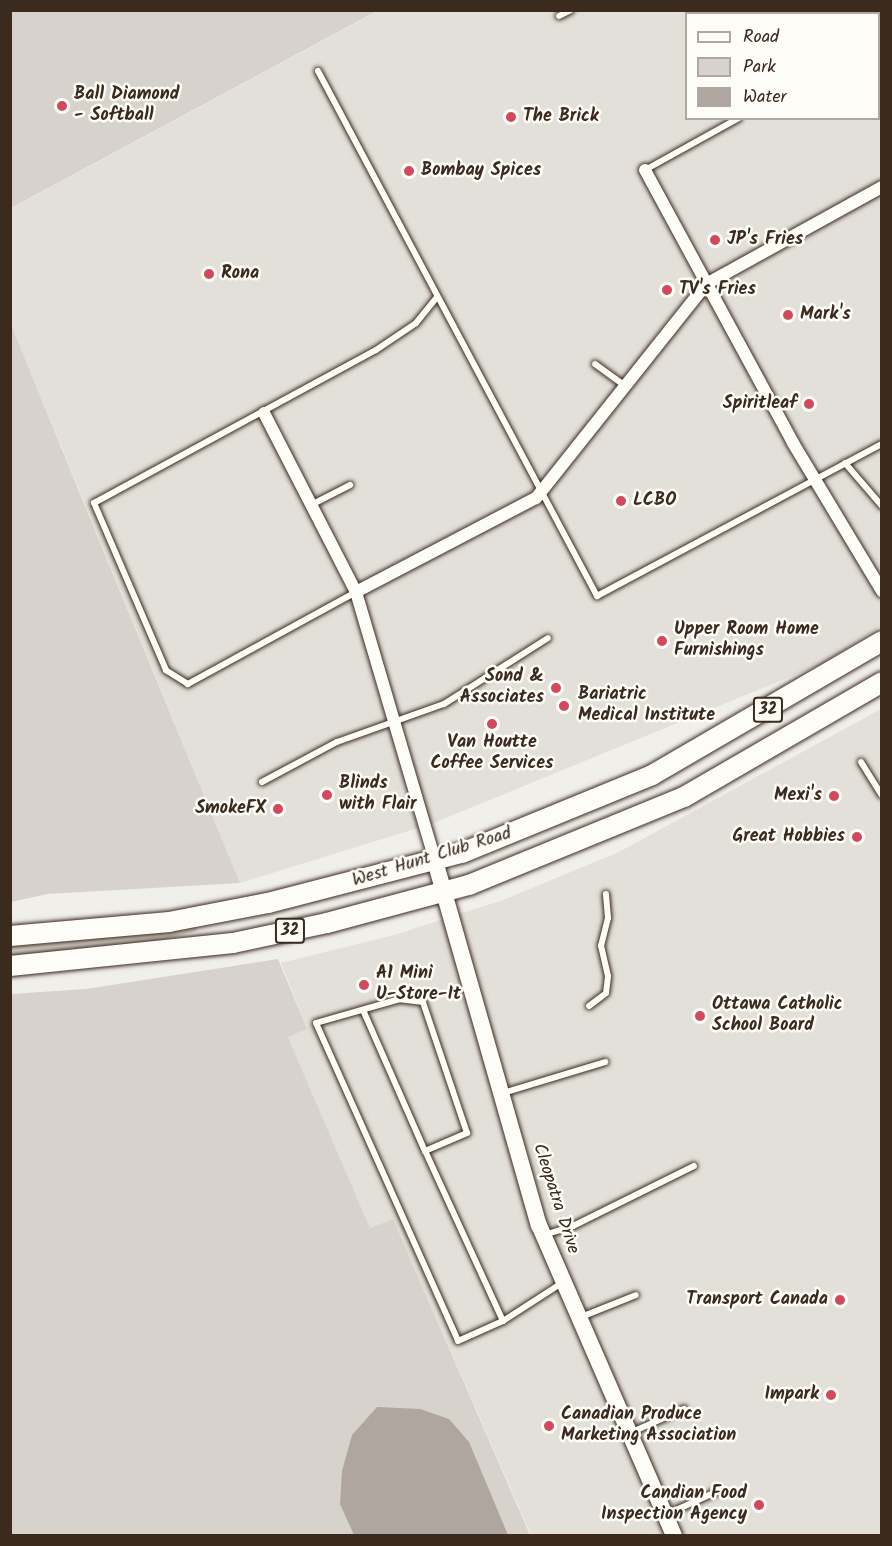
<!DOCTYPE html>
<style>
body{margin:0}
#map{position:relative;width:892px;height:1546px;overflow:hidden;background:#f1efea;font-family:Kalam,sans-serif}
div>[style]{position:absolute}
.built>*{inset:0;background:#e3e0da}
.green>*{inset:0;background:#d7d2cc}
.water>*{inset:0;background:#aea69f}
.roads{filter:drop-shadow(0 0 2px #3b2a1e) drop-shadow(0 0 2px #3b2a1e)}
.lane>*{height:6px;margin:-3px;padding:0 3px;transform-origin:3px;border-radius:3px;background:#fdfcf7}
.street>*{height:12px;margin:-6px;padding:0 6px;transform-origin:6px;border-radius:6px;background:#fdfcf7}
.secondary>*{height:16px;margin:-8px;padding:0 8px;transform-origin:8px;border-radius:8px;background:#fdfcf7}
.primary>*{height:20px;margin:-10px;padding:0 10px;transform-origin:10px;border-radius:10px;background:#fdfcf7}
.dots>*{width:16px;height:16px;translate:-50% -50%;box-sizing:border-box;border:3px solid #fdfcf7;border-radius:50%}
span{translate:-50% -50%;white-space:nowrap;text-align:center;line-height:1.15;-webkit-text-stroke:5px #fdfcf7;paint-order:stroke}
.shield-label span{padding:2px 4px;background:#fdfcf7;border:2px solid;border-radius:4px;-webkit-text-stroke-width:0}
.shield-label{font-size:16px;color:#3b2a1e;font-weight:700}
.poi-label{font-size:18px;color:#3b2a1e;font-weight:700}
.left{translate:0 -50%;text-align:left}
.right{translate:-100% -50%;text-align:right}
.street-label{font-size:18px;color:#3b2a1e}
.frame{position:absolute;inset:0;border:12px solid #3b2a1e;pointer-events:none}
.legend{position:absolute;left:685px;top:12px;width:195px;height:108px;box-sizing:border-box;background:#fdfcf7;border:2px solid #afa8a0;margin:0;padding:8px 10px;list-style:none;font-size:18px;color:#3b2a1e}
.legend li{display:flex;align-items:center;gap:12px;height:30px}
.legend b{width:30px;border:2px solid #afa8a0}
</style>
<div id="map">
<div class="built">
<div style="clip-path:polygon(evenodd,378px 11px,881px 11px,881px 626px,824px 663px,431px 824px,240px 883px,11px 324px,10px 209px,378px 11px,686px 14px,878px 14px,878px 118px,686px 118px,686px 14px)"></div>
<div style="clip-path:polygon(881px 709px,881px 1535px,531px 1535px,393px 1219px,370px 1228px,288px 1037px,307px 1029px,281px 963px,394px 935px,503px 900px,619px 852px)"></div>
</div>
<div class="green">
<div style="clip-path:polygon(11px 10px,377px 10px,377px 11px,11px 208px)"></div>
<div style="clip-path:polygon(11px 324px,80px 494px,240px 883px,47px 894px,11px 902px)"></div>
<div style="clip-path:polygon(196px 927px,197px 931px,156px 942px,11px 956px,11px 946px)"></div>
<div style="clip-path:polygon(278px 959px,307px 1029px,288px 1037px,370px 1228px,393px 1219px,530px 1535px,11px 1536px,11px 994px,86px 989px)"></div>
</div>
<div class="water">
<div style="clip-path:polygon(377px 1407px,420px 1409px,449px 1419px,469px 1442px,508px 1535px,354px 1535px,340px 1504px,342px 1471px,352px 1435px)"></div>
</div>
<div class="roads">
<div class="lane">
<div style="left:559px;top:16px;width:13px;rotate:-27deg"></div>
<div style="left:878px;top:42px;width:4px;rotate:-27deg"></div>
<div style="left:318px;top:71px;width:595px;rotate:62.01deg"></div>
<div style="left:597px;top:596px;width:323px;rotate:-28.1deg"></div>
<div style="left:645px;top:170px;width:107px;rotate:-29deg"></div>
<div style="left:595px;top:364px;width:37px;rotate:36deg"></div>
<div style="left:845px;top:463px;width:57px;rotate:49.3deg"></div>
<div style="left:311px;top:505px;width:44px;rotate:-27.1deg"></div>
<div style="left:356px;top:592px;width:192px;rotate:151.3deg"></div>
<div style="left:188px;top:684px;width:26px;rotate:-148deg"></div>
<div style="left:166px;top:670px;width:182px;rotate:-113.3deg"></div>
<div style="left:94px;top:503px;width:321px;rotate:-28.5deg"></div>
<div style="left:376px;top:350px;width:48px;rotate:-34deg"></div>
<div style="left:416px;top:323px;width:33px;rotate:-51deg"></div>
<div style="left:861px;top:762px;width:39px;rotate:58deg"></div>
<div style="left:262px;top:782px;width:85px;rotate:-28.1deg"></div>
<div style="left:337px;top:742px;width:114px;rotate:-19.6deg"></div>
<div style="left:444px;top:704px;width:123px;rotate:-32.4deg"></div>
<div style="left:589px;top:1006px;width:21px;rotate:-37deg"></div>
<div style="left:606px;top:993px;width:17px;rotate:-83deg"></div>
<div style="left:608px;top:976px;width:31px;rotate:-103deg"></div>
<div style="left:601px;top:946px;width:29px;rotate:-76deg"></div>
<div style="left:608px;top:918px;width:24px;rotate:-95deg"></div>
<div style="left:363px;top:1010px;width:154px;rotate:66.3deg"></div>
<div style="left:503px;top:1093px;width:107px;rotate:-16.9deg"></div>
<div style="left:544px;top:1235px;width:30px;rotate:-17deg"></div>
<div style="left:573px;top:1226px;width:135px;rotate:-26.4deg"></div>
<div style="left:581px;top:1317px;width:59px;rotate:-21.8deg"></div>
<div style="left:503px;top:1321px;width:187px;rotate:-114.6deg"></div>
<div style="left:425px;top:1151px;width:46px;rotate:-23.2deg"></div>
<div style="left:467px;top:1133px;width:138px;rotate:-108.6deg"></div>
<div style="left:423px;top:1002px;width:23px;rotate:-173deg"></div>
<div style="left:400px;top:999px;width:87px;rotate:164.1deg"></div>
<div style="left:316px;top:1023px;width:348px;rotate:65.9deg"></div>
<div style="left:458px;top:1341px;width:49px;rotate:-24deg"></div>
<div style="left:503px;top:1321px;width:70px;rotate:-32.8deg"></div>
<div style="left:632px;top:1432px;width:57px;rotate:-23.9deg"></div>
<div style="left:665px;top:1515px;width:60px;rotate:-24.4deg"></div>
</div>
<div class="street">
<div style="left:645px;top:170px;width:311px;rotate:61.5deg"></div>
<div style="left:793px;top:443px;width:173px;rotate:59deg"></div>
<div style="left:264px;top:413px;width:201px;rotate:62.8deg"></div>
<div style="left:356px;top:592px;width:280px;rotate:73.6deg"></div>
<div style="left:356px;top:592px;width:203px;rotate:-27.6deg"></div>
<div style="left:536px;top:498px;width:273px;rotate:-51.5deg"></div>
<div style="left:706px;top:284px;width:201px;rotate:-28.9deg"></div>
</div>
<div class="secondary">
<div style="left:435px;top:861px;width:379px;rotate:74.1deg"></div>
<div style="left:539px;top:1225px;width:339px;rotate:66.5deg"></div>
</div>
<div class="primary">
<div style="left:10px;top:936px;width:160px;rotate:-5deg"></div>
<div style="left:169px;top:922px;width:101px;rotate:-10.9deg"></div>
<div style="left:268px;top:903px;width:200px;rotate:-14.5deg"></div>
<div style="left:462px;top:853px;width:205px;rotate:-22.3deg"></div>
<div style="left:652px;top:775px;width:266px;rotate:-30.2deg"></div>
<div style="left:10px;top:966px;width:224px;rotate:-5.9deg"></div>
<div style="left:233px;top:943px;width:96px;rotate:-12deg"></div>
<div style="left:327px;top:923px;width:147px;rotate:-15deg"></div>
<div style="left:469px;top:885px;width:232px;rotate:-22.3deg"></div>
<div style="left:684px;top:797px;width:229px;rotate:-30.1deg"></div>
</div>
</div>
<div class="dots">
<div style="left:62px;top:106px;background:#d1495b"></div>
<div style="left:511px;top:117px;background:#d1495b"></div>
<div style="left:409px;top:171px;background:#d1495b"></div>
<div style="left:715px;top:240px;background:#d1495b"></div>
<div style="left:209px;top:274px;background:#d1495b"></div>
<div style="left:667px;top:290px;background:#d1495b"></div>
<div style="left:788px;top:315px;background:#d1495b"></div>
<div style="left:809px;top:404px;background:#d1495b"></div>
<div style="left:621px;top:501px;background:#d1495b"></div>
<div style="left:662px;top:641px;background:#d1495b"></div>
<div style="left:556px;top:688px;background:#d1495b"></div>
<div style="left:564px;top:706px;background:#d1495b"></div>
<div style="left:492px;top:724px;background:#d1495b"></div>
<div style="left:327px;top:795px;background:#d1495b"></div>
<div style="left:834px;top:796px;background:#d1495b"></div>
<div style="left:278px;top:809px;background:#d1495b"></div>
<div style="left:857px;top:837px;background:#d1495b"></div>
<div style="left:364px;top:985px;background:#d1495b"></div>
<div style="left:700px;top:1016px;background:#d1495b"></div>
<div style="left:840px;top:1300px;background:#d1495b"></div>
<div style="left:831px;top:1395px;background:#d1495b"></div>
<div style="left:549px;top:1426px;background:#d1495b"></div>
<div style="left:759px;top:1505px;background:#d1495b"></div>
</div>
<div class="shield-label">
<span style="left:768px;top:710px">32</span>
<span style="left:290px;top:931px">32</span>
</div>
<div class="poi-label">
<span class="left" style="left:74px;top:106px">Ball Diamond<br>- Softball</span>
<span class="left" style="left:523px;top:117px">The Brick</span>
<span class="left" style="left:421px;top:171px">Bombay Spices</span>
<span class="left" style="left:727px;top:240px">JP's Fries</span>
<span class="left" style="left:221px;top:274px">Rona</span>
<span class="left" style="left:679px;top:290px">TV's Fries</span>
<span class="left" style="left:800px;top:315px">Mark's</span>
<span class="right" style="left:797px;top:404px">Spiritleaf</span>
<span class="left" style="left:633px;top:501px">LCBO</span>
<span class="left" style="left:674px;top:641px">Upper Room Home<br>Furnishings</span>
<span class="right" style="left:544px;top:688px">Sond &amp;<br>Associates</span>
<span class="left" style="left:578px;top:706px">Bariatric<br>Medical Institute</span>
<span style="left:492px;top:754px">Van Houtte<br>Coffee Services</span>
<span class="left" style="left:339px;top:795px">Blinds<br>with Flair</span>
<span class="right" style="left:822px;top:796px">Mexi's</span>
<span class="right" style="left:266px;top:809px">SmokeFX</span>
<span class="right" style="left:845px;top:837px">Great Hobbies</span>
<span class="left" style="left:376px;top:985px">A1 Mini<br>U-Store-It</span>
<span class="left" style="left:712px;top:1016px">Ottawa Catholic<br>School Board</span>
<span class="right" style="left:828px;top:1300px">Transport Canada</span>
<span class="right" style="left:819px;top:1395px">Impark</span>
<span class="left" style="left:561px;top:1426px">Canadian Produce<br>Marketing Association</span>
<span class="right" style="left:747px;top:1505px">Candian Food<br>Inspection Agency</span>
</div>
<div class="street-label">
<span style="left:432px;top:858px;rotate:-17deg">West Hunt Club Road</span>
<span style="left:555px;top:1199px;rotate:72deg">Cleopatra Drive</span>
</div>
<div class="frame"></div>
<ul class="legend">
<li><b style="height:8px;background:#fdfcf7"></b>Road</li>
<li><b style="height:16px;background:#d7d2cc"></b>Park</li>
<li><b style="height:16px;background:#aea69f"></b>Water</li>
</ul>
</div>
